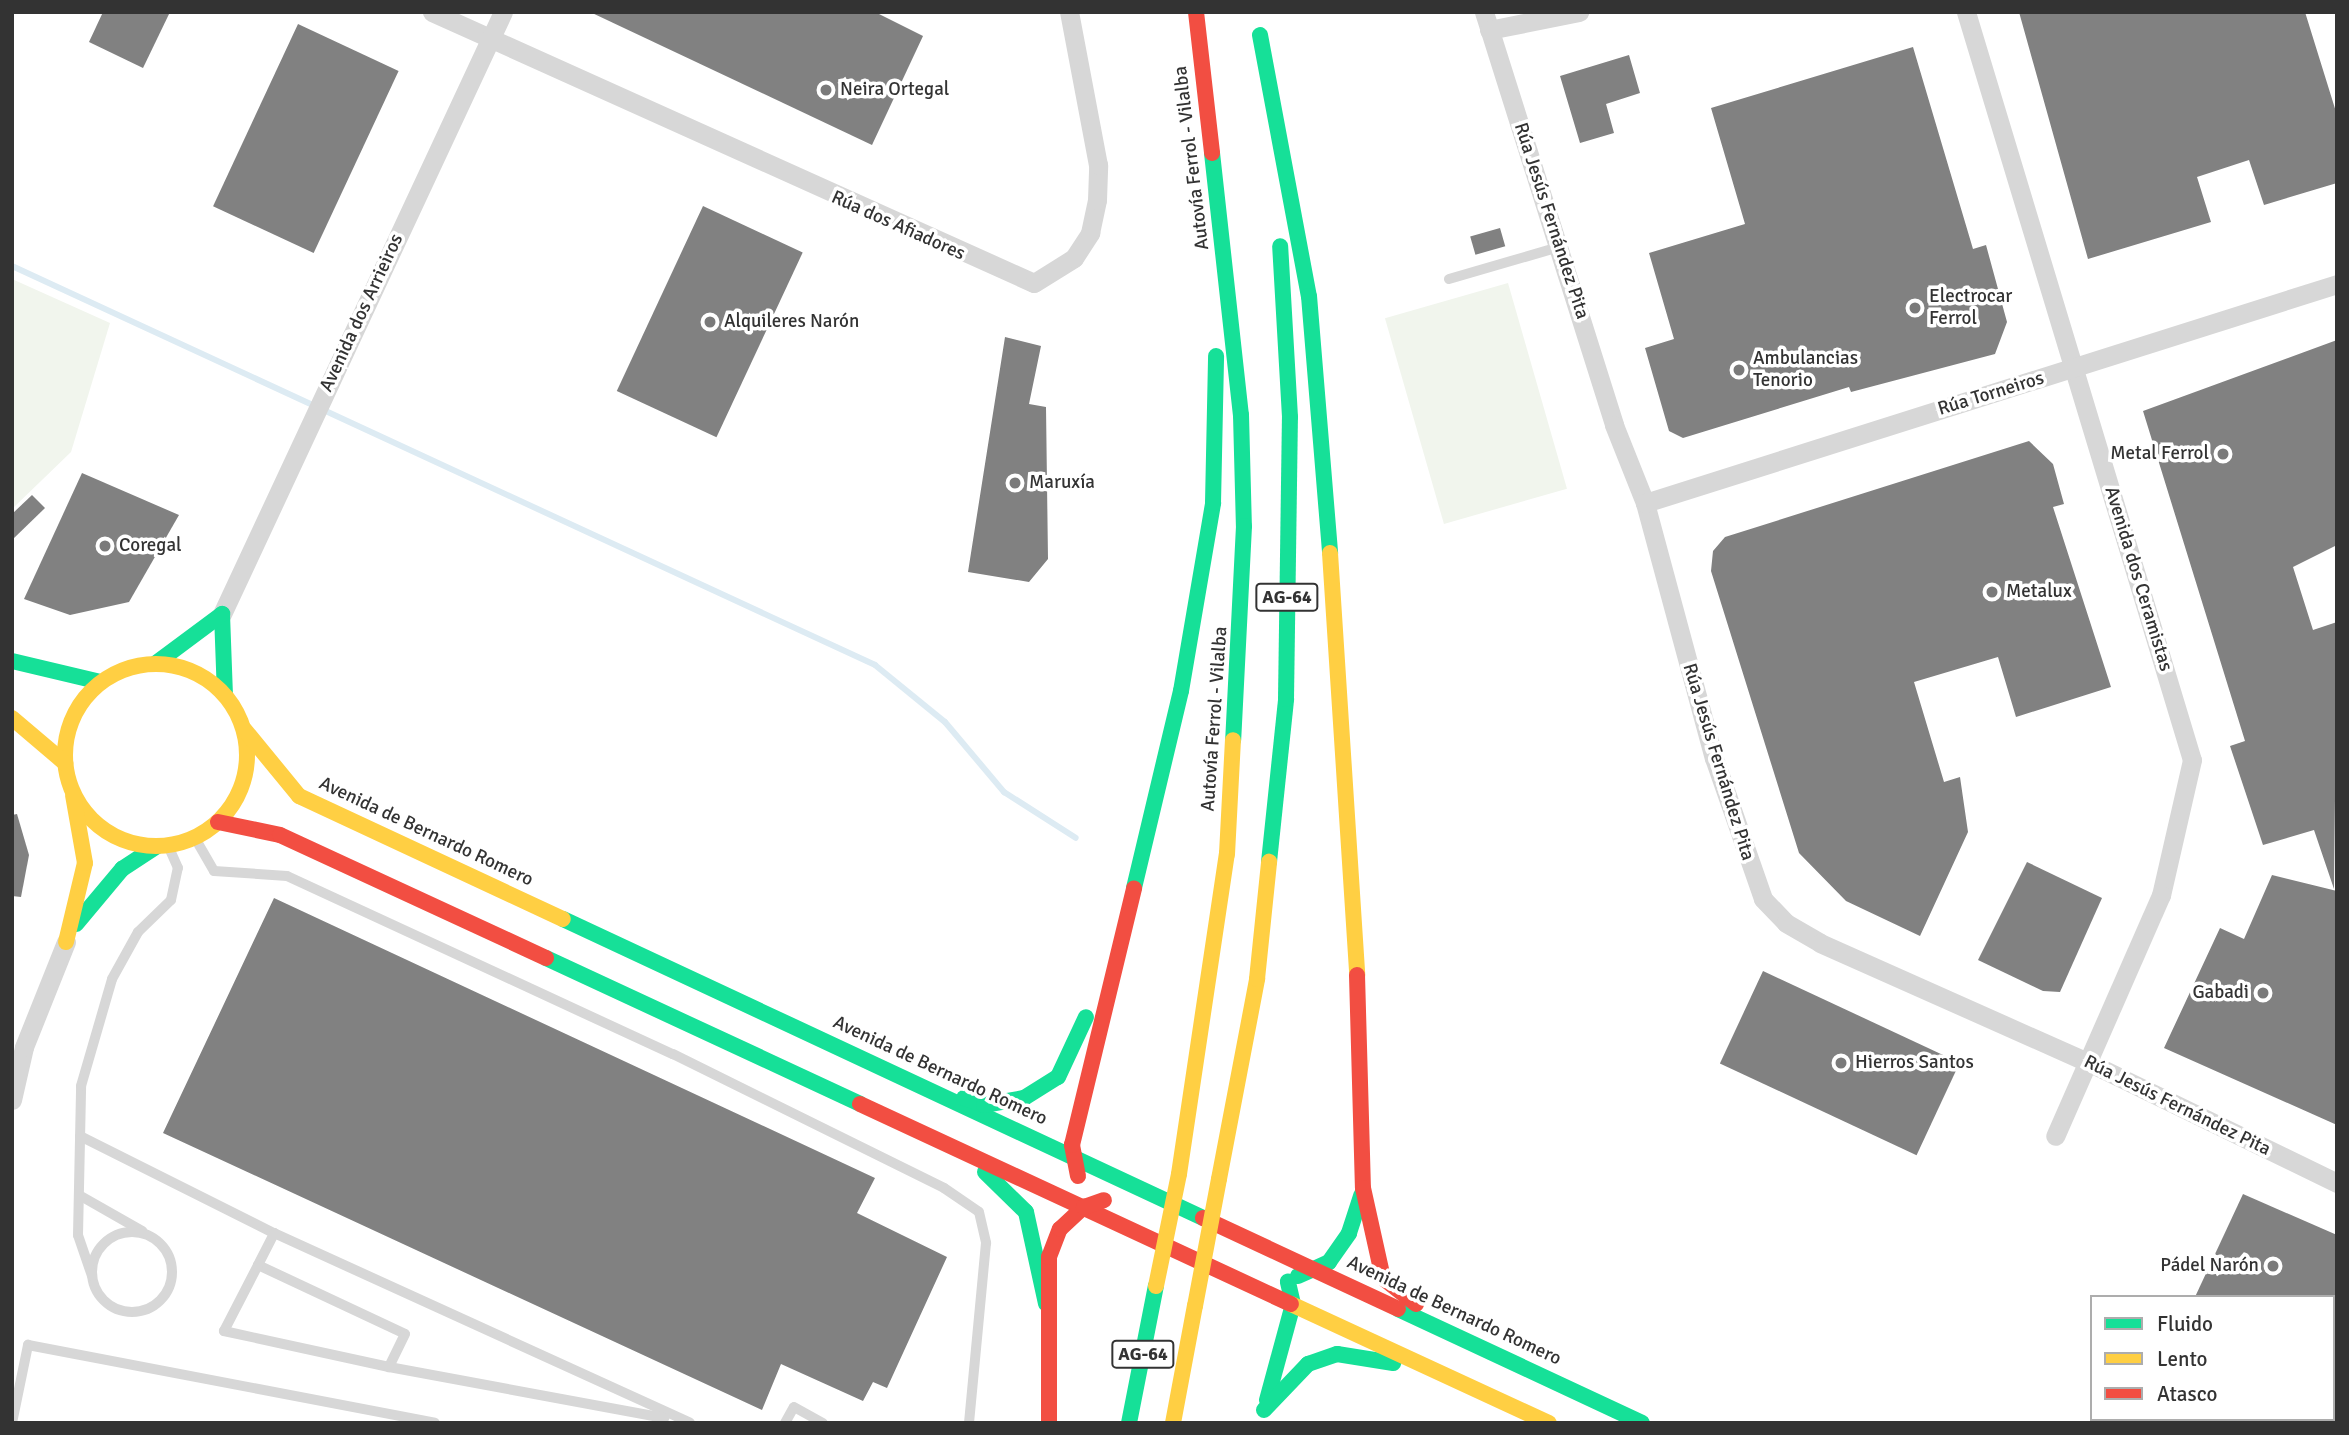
<!DOCTYPE html>
<meta charset="utf-8">
<style>
body{margin:0}
#map{position:relative;width:2349px;height:1435px;overflow:hidden;background:#fff;font-family:Signika,sans-serif}
div>[style]{position:absolute}
.green>*{inset:0;background:#f1f5ed;transform-origin:0 0}
.stream>*{height:6px;margin:-3px;padding:0 3px;transform-origin:3px;border-radius:3px;background:#ddebf3}
.building>*{inset:0;background:#818181;transform-origin:0 0}
.lane>*{height:10px;margin:-5px;padding:0 5px;transform-origin:5px;border-radius:5px;background:#d7d7d7}
.lane>.ring{margin:-5px;padding:0;box-sizing:content-box;background:none;border:10px solid #d7d7d7;border-radius:50%}
.street>*{height:19px;margin:-9.5px;padding:0 9.5px;transform-origin:9.5px;border-radius:9.5px;background:#d7d7d7}
.fast>*{height:16px;margin:-8px;padding:0 8px;transform-origin:8px;border-radius:8px;background:#16e098}
.slow>*{height:16px;margin:-8px;padding:0 8px;transform-origin:8px;border-radius:8px;background:#ffcf43}
.slow>.ring{margin:-8px;padding:0;box-sizing:content-box;background:none;border:16px solid #ffcf43;border-radius:50%}
.jam>*{height:16px;margin:-8px;padding:0 8px;transform-origin:8px;border-radius:8px;background:#f24e42}
.slow-bridge>*{height:16px;margin:-8px;padding:0 8px;transform-origin:8px;border-radius:8px;background:#ffcf43}
.dots>*{width:19px;height:19px;translate:-50% -50%;box-sizing:border-box;border:4px solid #fff;border-radius:50%}
span{translate:-50% -50%;white-space:nowrap;text-align:center;line-height:1.15;-webkit-text-stroke:7px #fff;paint-order:stroke}
.shield-label span{padding:2px 5px;background:#fff;border:2px solid;border-radius:5px;-webkit-text-stroke-width:0}
.shield-label{font-size:18px;color:#333;font-weight:700}
.poi-label{font-size:19px;color:#333}
.left{translate:0 -50%;text-align:left}
.right{translate:-100% -50%;text-align:right}
.street-label{font-size:19px;color:#333}
.frame{position:absolute;inset:0;border:14px solid #333;pointer-events:none}
.legend{position:absolute;left:2090px;top:1295px;width:245px;height:126px;box-sizing:border-box;background:#fff;border:2px solid #adadad;margin:0;padding:9px 12px;list-style:none;font-size:21px;color:#333}
.legend li{display:flex;align-items:center;gap:14px;height:35px}
.legend b{width:35px;border:2px solid #adadad}
</style>
<div id="map">
<div class="green">
<div style="clip-path:polygon(12px 279px,110px 323px,71px 452px,12px 509px)"></div>
<div style="left:1508px;top:283px;width:214px;height:128px;rotate:74deg"></div>
</div>
<div class="stream">
<div style="left:12px;top:266px;width:951px;rotate:24.81deg"></div>
<div style="left:875px;top:665px;width:90px;rotate:39.2deg"></div>
<div style="left:945px;top:722px;width:92px;rotate:49.9deg"></div>
<div style="left:1004px;top:792px;width:85px;rotate:32.6deg"></div>
</div>
<div class="building">
<div style="clip-path:polygon(103px 12px,170px 12px,143px 68px,89px 42px)"></div>
<div style="clip-path:polygon(590px 12px,875px 12px,923px 36px,872px 145px)"></div>
<div style="clip-path:polygon(2019px 12px,2305px 12px,2337px 115px,2337px 183px,2264px 205px,2249px 160px,2197px 177px,2211px 222px,2088px 259px)"></div>
<div style="left:298px;top:24px;width:111px;height:201px;rotate:25deg"></div>
<div style="clip-path:polygon(1913px 47px,1973px 249px,1986px 245px,2007px 322px,1995px 354px,1851px 392px,1849px 387px,1683px 438px,1669px 431px,1645px 348px,1674px 339px,1649px 253px,1745px 224px,1711px 108px)"></div>
<div style="clip-path:polygon(1629px 55px,1640px 93px,1606px 104px,1614px 133px,1580px 143px,1560px 76px)"></div>
<div style="left:703px;top:206px;width:110px;height:204px;rotate:25deg"></div>
<div style="left:1500px;top:228px;width:19px;height:31px;rotate:74deg"></div>
<div style="clip-path:polygon(1005px 337px,1041px 346px,1029px 404px,1046px 407px,1048px 559px,1029px 582px,968px 572px)"></div>
<div style="clip-path:polygon(2337px 340px,2337px 545px,2293px 567px,2313px 630px,2337px 622px,2334px 889px,2314px 830px,2263px 845px,2230px 746px,2245px 741px,2143px 411px)"></div>
<div style="clip-path:polygon(2029px 441px,2053px 464px,2064px 504px,2053px 507px,2111px 687px,2016px 717px,1998px 657px,1914px 682px,1944px 782px,1960px 777px,1968px 832px,1920px 936px,1846px 901px,1799px 853px,1711px 571px,1713px 551px,1725px 537px)"></div>
<div style="clip-path:polygon(82px 473px,179px 515px,129px 602px,70px 615px,24px 599px)"></div>
<div style="clip-path:polygon(32px 495px,45px 508px,12px 540px,12px 514px)"></div>
<div style="clip-path:polygon(17px 814px,29px 855px,21px 897px,12px 896px,12px 815px)"></div>
<div style="clip-path:polygon(2027px 862px,2102px 898px,2060px 992px,2043px 991px,1978px 960px)"></div>
<div style="clip-path:polygon(2272px 875px,2337px 891px,2337px 1125px,2164px 1048px,2220px 928px,2244px 939px)"></div>
<div style="clip-path:polygon(274px 898px,875px 1178px,857px 1213px,947px 1257px,887px 1388px,873px 1382px,863px 1401px,781px 1364px,762px 1410px,163px 1133px)"></div>
<div style="left:1763px;top:971px;width:217px;height:102px;rotate:25deg"></div>
<div style="clip-path:polygon(2243px 1194px,2337px 1235px,2337px 1297px,2195px 1297px)"></div>
</div>
<div class="lane">
<div style="left:1449px;top:279px;width:115px;rotate:-16.2deg"></div>
<div style="left:195px;top:838px;width:38px;rotate:60deg"></div>
<div style="left:214px;top:871px;width:73px;rotate:3.9deg"></div>
<div style="left:287px;top:876px;width:425px;rotate:24.8deg"></div>
<div style="left:673px;top:1054px;width:302px;rotate:26.3deg"></div>
<div style="left:944px;top:1188px;width:42px;rotate:34.4deg"></div>
<div style="left:979px;top:1212px;width:32px;rotate:77deg"></div>
<div style="left:986px;top:1243px;width:181px;rotate:95.4deg"></div>
<div style="left:80px;top:1136px;width:217px;rotate:26.6deg"></div>
<div style="left:274px;top:1233px;width:457px;rotate:24.5deg"></div>
<div style="left:79px;top:1195px;width:73px;rotate:29.7deg"></div>
<div class="ring" style="left:92px;top:1232px;width:70px;height:70px"></div>
<div style="left:258px;top:1265px;width:162px;rotate:25.1deg"></div>
<div style="left:405px;top:1334px;width:37px;rotate:116deg"></div>
<div style="left:389px;top:1367px;width:169px;rotate:-167.7deg"></div>
<div style="left:224px;top:1331px;width:74px;rotate:-62.7deg"></div>
<div style="left:258px;top:1265px;width:36px;rotate:-63deg"></div>
<div style="left:92px;top:1276px;width:43px;rotate:-108.9deg"></div>
<div style="left:78px;top:1235px;width:149px;rotate:-88.8deg"></div>
<div style="left:81px;top:1086px;width:111px;rotate:-73.8deg"></div>
<div style="left:112px;top:979px;width:54px;rotate:-61deg"></div>
<div style="left:138px;top:932px;width:46px;rotate:-44.1deg"></div>
<div style="left:171px;top:900px;width:33px;rotate:-78deg"></div>
<div style="left:178px;top:868px;width:24px;rotate:-114deg"></div>
<div style="left:389px;top:1367px;width:280px;rotate:10.5deg"></div>
<div style="left:12px;top:1423px;width:80px;rotate:-78.4deg"></div>
<div style="left:28px;top:1345px;width:414px;rotate:10.8deg"></div>
<div style="left:785px;top:1423px;width:18px;rotate:-61deg"></div>
<div style="left:794px;top:1407px;width:33px;rotate:29deg"></div>
</div>
<div class="street">
<div style="left:432px;top:12px;width:660px;rotate:24.24deg"></div>
<div style="left:1034px;top:283px;width:47px;rotate:-32deg"></div>
<div style="left:1074px;top:258px;width:30px;rotate:-57deg"></div>
<div style="left:1090px;top:233px;width:34px;rotate:-78deg"></div>
<div style="left:1097px;top:200px;width:35px;rotate:-88deg"></div>
<div style="left:1098px;top:165px;width:156px;rotate:-100.7deg"></div>
<div style="left:1484px;top:12px;width:433px;rotate:72.5deg"></div>
<div style="left:1614px;top:425px;width:84px;rotate:68.3deg"></div>
<div style="left:1645px;top:503px;width:264px;rotate:74.9deg"></div>
<div style="left:1714px;top:758px;width:149px;rotate:70.8deg"></div>
<div style="left:1763px;top:899px;width:33px;rotate:46deg"></div>
<div style="left:1786px;top:923px;width:39px;rotate:30deg"></div>
<div style="left:1820px;top:943px;width:295px;rotate:24deg"></div>
<div style="left:2090px;top:1063px;width:275px;rotate:25.9deg"></div>
<div style="left:1966px;top:12px;width:781px;rotate:73.19deg"></div>
<div style="left:2192px;top:760px;width:139px;rotate:102.9deg"></div>
<div style="left:2161px;top:895px;width:263px;rotate:113.7deg"></div>
<div style="left:1489px;top:30px;width:92px;rotate:-11.3deg"></div>
<div style="left:1645px;top:503px;width:726px;rotate:-17.56deg"></div>
<div style="left:222px;top:614px;width:664px;rotate:-64.98deg"></div>
<div style="left:12px;top:1100px;width:54px;rotate:-77.2deg"></div>
<div style="left:24px;top:1047px;width:113px;rotate:-68.2deg"></div>
</div>
<div class="fast">
<div style="left:1260px;top:35px;width:266px;rotate:79.4deg"></div>
<div style="left:1309px;top:296px;width:258px;rotate:85.3deg"></div>
<div style="left:1212px;top:153px;width:264px;rotate:83.7deg"></div>
<div style="left:1241px;top:415px;width:111px;rotate:88.5deg"></div>
<div style="left:1244px;top:526px;width:214px;rotate:92.9deg"></div>
<div style="left:222px;top:614px;width:81px;rotate:87.9deg"></div>
<div style="left:12px;top:661px;width:91px;rotate:13.3deg"></div>
<div style="left:155px;top:664px;width:84px;rotate:-36.7deg"></div>
<div style="left:1269px;top:862px;width:164px;rotate:-84deg"></div>
<div style="left:1286px;top:699px;width:282px;rotate:-89.2deg"></div>
<div style="left:1290px;top:417px;width:171px;rotate:-93.3deg"></div>
<div style="left:1134px;top:888px;width:203px;rotate:-76.6deg"></div>
<div style="left:1181px;top:691px;width:191px;rotate:-80.3deg"></div>
<div style="left:1213px;top:503px;width:147px;rotate:-88.8deg"></div>
<div style="left:563px;top:919px;width:706px;rotate:25.04deg"></div>
<div style="left:76px;top:924px;width:72px;rotate:-50.1deg"></div>
<div style="left:122px;top:869px;width:42px;rotate:-33.3deg"></div>
<div style="left:546px;top:958px;width:346px;rotate:24.9deg"></div>
<div style="left:964px;top:1098px;width:21px;rotate:19deg"></div>
<div style="left:984px;top:1105px;width:41px;rotate:-9.9deg"></div>
<div style="left:1024px;top:1098px;width:40px;rotate:-32deg"></div>
<div style="left:1058px;top:1077px;width:66px;rotate:-65deg"></div>
<div style="left:985px;top:1172px;width:57px;rotate:44.3deg"></div>
<div style="left:1026px;top:1212px;width:94px;rotate:77.7deg"></div>
<div style="left:1298px;top:1276px;width:34px;rotate:-24deg"></div>
<div style="left:1329px;top:1262px;width:35px;rotate:-55deg"></div>
<div style="left:1349px;top:1233px;width:40px;rotate:-72deg"></div>
<div style="left:1398px;top:1309px;width:269px;rotate:25deg"></div>
<div style="left:1267px;top:1400px;width:99px;rotate:-74.8deg"></div>
<div style="left:1293px;top:1304px;width:23px;rotate:-103deg"></div>
<div style="left:1264px;top:1410px;width:64px;rotate:-46.3deg"></div>
<div style="left:1308px;top:1364px;width:31px;rotate:-19deg"></div>
<div style="left:1337px;top:1354px;width:57px;rotate:9.1deg"></div>
<div style="left:1129px;top:1423px;width:140px;rotate:-78.9deg"></div>
</div>
<div class="slow">
<div style="left:1330px;top:553px;width:423px;rotate:86.3deg"></div>
<div class="ring" style="left:65px;top:664px;width:166px;height:166px"></div>
<div style="left:12px;top:718px;width:70px;rotate:40.3deg"></div>
<div style="left:244px;top:729px;width:87px;rotate:50.6deg"></div>
<div style="left:299px;top:796px;width:291px;rotate:25deg"></div>
<div style="left:66px;top:942px;width:81px;rotate:-76.5deg"></div>
<div style="left:85px;top:863px;width:69px;rotate:-100deg"></div>
<div style="left:1179px;top:1174px;width:324px;rotate:-81.5deg"></div>
<div style="left:1227px;top:854px;width:114px;rotate:-87deg"></div>
<div style="left:1219px;top:1179px;width:204px;rotate:-79.2deg"></div>
<div style="left:1257px;top:979px;width:118px;rotate:-84.1deg"></div>
<div style="left:1291px;top:1304px;width:284px;rotate:24.8deg"></div>
<div style="left:1173px;top:1423px;width:119px;rotate:-79.4deg"></div>
</div>
<div class="jam">
<div style="left:1196px;top:12px;width:142px;rotate:83.5deg"></div>
<div style="left:218px;top:822px;width:63px;rotate:11.8deg"></div>
<div style="left:280px;top:835px;width:293px;rotate:24.8deg"></div>
<div style="left:1357px;top:975px;width:213px;rotate:88.4deg"></div>
<div style="left:1363px;top:1188px;width:92px;rotate:77.5deg"></div>
<div style="left:1383px;top:1278px;width:42px;rotate:38.2deg"></div>
<div style="left:860px;top:1104px;width:475px;rotate:24.9deg"></div>
<div style="left:1078px;top:1176px;width:32px;rotate:-101deg"></div>
<div style="left:1072px;top:1145px;width:264px;rotate:-76.4deg"></div>
<div style="left:1203px;top:1218px;width:215px;rotate:25deg"></div>
<div style="left:1049px;top:1423px;width:166px;rotate:-90deg"></div>
<div style="left:1049px;top:1257px;width:30px;rotate:-69deg"></div>
<div style="left:1060px;top:1229px;width:33px;rotate:-43deg"></div>
<div style="left:1084px;top:1207px;width:21px;rotate:-19deg"></div>
</div>
<div class="slow-bridge">
<div style="left:1156px;top:1286px;width:114px;rotate:-78.4deg"></div>
<div style="left:1195px;top:1306px;width:129px;rotate:-79.3deg"></div>
</div>
<div class="dots">
<div style="left:826px;top:90px;background:#7a7a7a"></div>
<div style="left:1915px;top:308px;background:#7a7a7a"></div>
<div style="left:710px;top:322px;background:#7a7a7a"></div>
<div style="left:1739px;top:370px;background:#7a7a7a"></div>
<div style="left:2223px;top:454px;background:#7a7a7a"></div>
<div style="left:1015px;top:483px;background:#7a7a7a"></div>
<div style="left:105px;top:546px;background:#7a7a7a"></div>
<div style="left:1992px;top:592px;background:#7a7a7a"></div>
<div style="left:2263px;top:993px;background:#7a7a7a"></div>
<div style="left:1841px;top:1063px;background:#7a7a7a"></div>
<div style="left:2273px;top:1266px;background:#7a7a7a"></div>
</div>
<div class="shield-label">
<span style="left:1287px;top:597px">AG-64</span>
<span style="left:1143px;top:1354px">AG-64</span>
</div>
<div class="poi-label">
<span class="left" style="left:840px;top:90px">Neira Ortegal</span>
<span class="left" style="left:1929px;top:308px">Electrocar<br>Ferrol</span>
<span class="left" style="left:724px;top:322px">Alquileres Narón</span>
<span class="left" style="left:1753px;top:370px">Ambulancias<br>Tenorio</span>
<span class="right" style="left:2209px;top:454px">Metal Ferrol</span>
<span class="left" style="left:1029px;top:483px">Maruxía</span>
<span class="left" style="left:119px;top:546px">Coregal</span>
<span class="left" style="left:2006px;top:592px">Metalux</span>
<span class="right" style="left:2249px;top:993px">Gabadi</span>
<span class="left" style="left:1855px;top:1063px">Hierros Santos</span>
<span class="right" style="left:2259px;top:1266px">Pádel Narón</span>
</div>
<div class="street-label">
<span style="left:1192px;top:158px;rotate:-97deg">Autovía Ferrol - Vilalba</span>
<span style="left:1551px;top:221px;rotate:72deg">Rúa Jesús Fernández Pita</span>
<span style="left:898px;top:226px;rotate:24deg">Rúa dos Afiadores</span>
<span style="left:362px;top:313px;rotate:-65deg">Avenida dos Arrieiros</span>
<span style="left:1991px;top:394px;rotate:-17deg">Rúa Torneiros</span>
<span style="left:2138px;top:579px;rotate:73deg">Avenida dos Ceramistas</span>
<span style="left:1215px;top:719px;rotate:-86deg">Autovía Ferrol - Vilalba</span>
<span style="left:1718px;top:762px;rotate:73deg">Rúa Jesús Fernández Pita</span>
<span style="left:426px;top:832px;rotate:25deg">Avenida de Bernardo Romero</span>
<span style="left:940px;top:1071px;rotate:25deg">Avenida de Bernardo Romero</span>
<span style="left:2177px;top:1106px;rotate:26deg">Rúa Jesús Fernández Pita</span>
<span style="left:1454px;top:1311px;rotate:25deg">Avenida de Bernardo Romero</span>
</div>
<div class="frame"></div>
<ul class="legend">
<li><b style="height:9px;background:#16e098"></b>Fluido</li>
<li><b style="height:9px;background:#ffcf43"></b>Lento</li>
<li><b style="height:9px;background:#f24e42"></b>Atasco</li>
</ul>
</div>
